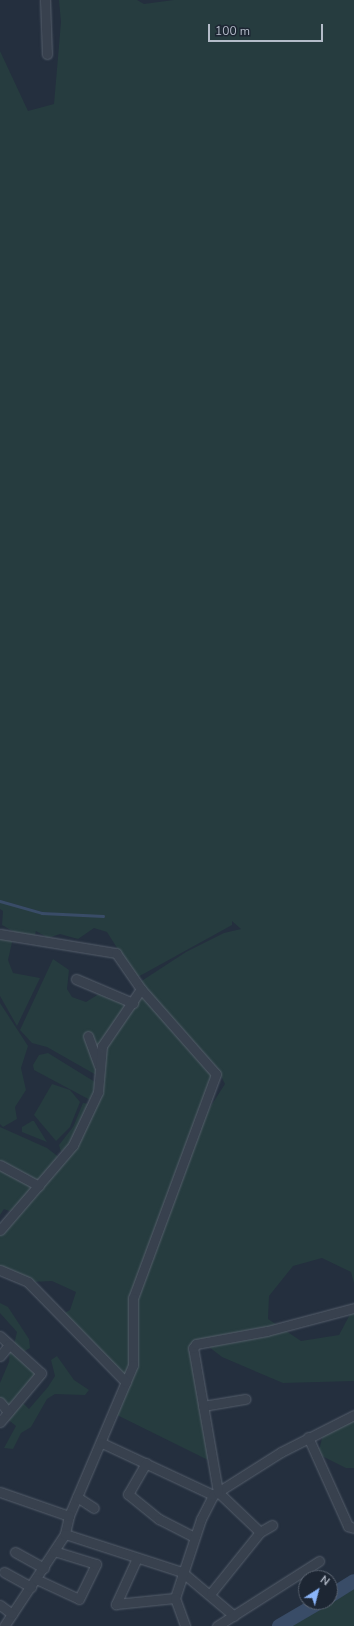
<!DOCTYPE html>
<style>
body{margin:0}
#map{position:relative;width:354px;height:1626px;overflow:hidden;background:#242f3e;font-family:"Nunito Sans",sans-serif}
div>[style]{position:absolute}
.green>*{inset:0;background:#263c3f}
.stream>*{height:2.5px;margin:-1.25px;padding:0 1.25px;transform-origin:1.25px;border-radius:1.25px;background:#394c67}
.river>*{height:14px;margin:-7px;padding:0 7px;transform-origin:7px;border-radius:7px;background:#394c67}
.roads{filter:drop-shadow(0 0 1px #565f6c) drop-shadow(0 0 1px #565f6c)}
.street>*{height:9px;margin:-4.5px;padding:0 4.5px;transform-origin:4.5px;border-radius:4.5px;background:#38414e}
span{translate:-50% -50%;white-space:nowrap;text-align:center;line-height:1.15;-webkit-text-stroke:4px #1d2633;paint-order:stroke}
.north{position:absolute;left:298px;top:1570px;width:40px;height:40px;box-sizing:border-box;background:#1d2633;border:1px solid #59626f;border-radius:50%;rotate:36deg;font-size:11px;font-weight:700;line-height:16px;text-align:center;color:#b4bcc9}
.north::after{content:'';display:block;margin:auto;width:14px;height:18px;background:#8ab4f8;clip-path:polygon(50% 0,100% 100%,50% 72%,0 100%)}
.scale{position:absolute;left:208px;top:24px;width:115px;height:18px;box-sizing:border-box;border:2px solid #b4bcc9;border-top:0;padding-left:5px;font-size:12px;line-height:14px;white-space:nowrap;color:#b4bcc9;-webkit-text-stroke:3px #1d2633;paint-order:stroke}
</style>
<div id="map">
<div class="green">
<div style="clip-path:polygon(59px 0,137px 0,144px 4px,174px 0,354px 0,354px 1283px,351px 1272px,322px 1258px,293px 1266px,269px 1296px,268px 1319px,301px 1341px,339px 1335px,354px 1307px,354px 1381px,283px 1383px,222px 1357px,200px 1340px,193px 1342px,210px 1461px,115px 1414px,128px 1382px,133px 1309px,205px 1115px,225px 1084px,217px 1068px,140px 982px,186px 952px,224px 933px,241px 929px,232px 921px,232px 925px,136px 978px,107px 932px,94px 928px,78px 939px,60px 934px,48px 938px,36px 931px,34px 937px,16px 933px,2px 925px,3px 911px,0 909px,0 902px,42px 914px,104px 917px,42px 912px,0 900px,0 51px,28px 111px,54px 104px,61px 22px)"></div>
<div style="clip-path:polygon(0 936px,13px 938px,8px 960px,13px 973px,40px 978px,17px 1026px,0 996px)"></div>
<div style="clip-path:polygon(53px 959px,69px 970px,67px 989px,72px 997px,86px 1002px,102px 992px,127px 1003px,103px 1040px,98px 1076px,47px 1047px,32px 1043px,20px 1030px)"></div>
<div style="clip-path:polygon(143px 993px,213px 1074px,129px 1309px,131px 1358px,126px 1377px,63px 1314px,70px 1310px,76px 1292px,52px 1281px,31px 1282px,0 1268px,0 1234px,39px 1189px,94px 1108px,102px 1052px)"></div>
<div style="clip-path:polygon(0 1003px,28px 1046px,21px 1068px,26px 1090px,15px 1107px,17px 1119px,3px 1127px,0 1124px)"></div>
<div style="clip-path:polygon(48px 1053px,95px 1082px,92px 1101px,34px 1070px,33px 1065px,39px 1055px)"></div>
<div style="clip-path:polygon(52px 1084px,70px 1090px,80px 1102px,70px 1127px,56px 1141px,34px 1115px)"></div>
<div style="clip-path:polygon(83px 1103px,90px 1104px,70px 1144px,61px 1152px,59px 1145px,73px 1127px)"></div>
<div style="clip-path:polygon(32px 1121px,34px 1121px,47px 1142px,22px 1132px,22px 1127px)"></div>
<div style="clip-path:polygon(0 1127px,47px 1148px,60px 1158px,37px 1181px,0 1162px)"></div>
<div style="clip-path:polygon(0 1168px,31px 1184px,33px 1190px,12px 1212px,4px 1209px,0 1215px)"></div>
<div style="clip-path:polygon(0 1303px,8px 1307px,29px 1339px,30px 1348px,23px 1352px,14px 1344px,17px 1332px,0 1313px)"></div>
<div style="clip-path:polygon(10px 1347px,38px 1373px,7px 1407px,0 1400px,0 1383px,9px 1362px)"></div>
<div style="clip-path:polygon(57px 1356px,74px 1380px,89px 1390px,85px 1395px,55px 1394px,47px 1399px,31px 1427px,21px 1433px,13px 1449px,4px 1448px,16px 1426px,6px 1418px,20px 1400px,29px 1409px,48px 1387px,55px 1376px,51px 1360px)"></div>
<div style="clip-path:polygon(354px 1412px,354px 1468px,346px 1468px,318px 1454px,324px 1431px)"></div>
<div style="clip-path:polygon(354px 1582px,354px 1626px,279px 1626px,319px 1602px,330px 1602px,330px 1596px)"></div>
</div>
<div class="stream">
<div style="left:0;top:901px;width:44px;rotate:15.9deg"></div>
<div style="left:42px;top:913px;width:61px;rotate:2.8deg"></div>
</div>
<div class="river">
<div style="left:330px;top:1596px;width:28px;rotate:-32deg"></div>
<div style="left:279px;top:1626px;width:48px;rotate:-30.3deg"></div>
</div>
<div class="roads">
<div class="street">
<div style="left:45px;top:0;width:54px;rotate:87.9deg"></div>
<div style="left:0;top:934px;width:118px;rotate:9.3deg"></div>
<div style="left:116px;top:953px;width:44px;rotate:55.2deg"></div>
<div style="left:141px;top:989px;width:113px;rotate:48.6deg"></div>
<div style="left:216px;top:1074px;width:239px;rotate:110.3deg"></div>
<div style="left:133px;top:1298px;width:67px;rotate:90deg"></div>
<div style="left:133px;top:1365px;width:164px;rotate:113deg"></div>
<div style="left:69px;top:1516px;width:18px;rotate:103deg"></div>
<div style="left:65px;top:1534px;width:110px;rotate:123.5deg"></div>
<div style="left:76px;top:979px;width:62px;rotate:22.8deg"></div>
<div style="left:88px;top:1036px;width:32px;rotate:70deg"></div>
<div style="left:0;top:1165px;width:44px;rotate:28.3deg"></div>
<div style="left:0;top:1230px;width:112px;rotate:-49.3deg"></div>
<div style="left:73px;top:1145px;width:59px;rotate:-64.7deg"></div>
<div style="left:98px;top:1092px;width:46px;rotate:-85deg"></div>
<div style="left:102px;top:1046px;width:69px;rotate:-55.6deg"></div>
<div style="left:0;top:1270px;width:30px;rotate:23deg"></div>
<div style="left:28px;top:1282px;width:140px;rotate:45.6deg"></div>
<div style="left:0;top:1336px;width:55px;rotate:42.1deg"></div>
<div style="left:41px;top:1373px;width:64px;rotate:129.9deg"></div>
<div style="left:0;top:1356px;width:14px;rotate:-51deg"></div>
<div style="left:0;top:1402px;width:13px;rotate:51deg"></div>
<div style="left:203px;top:1406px;width:43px;rotate:-9.5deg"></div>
<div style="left:308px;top:1437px;width:98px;rotate:65.8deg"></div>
<div style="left:348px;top:1526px;width:6px;rotate:18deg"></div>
<div style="left:102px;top:1443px;width:123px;rotate:25.1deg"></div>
<div style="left:146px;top:1463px;width:36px;rotate:120deg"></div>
<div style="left:128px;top:1494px;width:40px;rotate:39deg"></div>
<div style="left:159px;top:1519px;width:39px;rotate:27deg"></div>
<div style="left:0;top:1492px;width:73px;rotate:19.2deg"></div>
<div style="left:77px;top:1497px;width:20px;rotate:33deg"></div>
<div style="left:260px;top:1532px;width:14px;rotate:-30deg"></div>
<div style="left:65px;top:1534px;width:123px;rotate:18deg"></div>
<div style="left:182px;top:1572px;width:68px;rotate:40.2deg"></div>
<div style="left:15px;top:1552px;width:33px;rotate:29deg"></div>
<div style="left:137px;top:1558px;width:51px;rotate:114.5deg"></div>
<div style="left:116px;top:1604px;width:59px;rotate:-5.8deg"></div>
<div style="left:175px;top:1598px;width:83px;rotate:-71.8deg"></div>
<div style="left:201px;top:1519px;width:27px;rotate:-63deg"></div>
<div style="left:213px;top:1495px;width:80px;rotate:-32.3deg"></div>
<div style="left:281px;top:1452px;width:82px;rotate:-26.9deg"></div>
<div style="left:4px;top:1572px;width:31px;rotate:29deg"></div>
<div style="left:36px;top:1579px;width:47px;rotate:24.9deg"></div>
<div style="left:79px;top:1599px;width:39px;rotate:-64deg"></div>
<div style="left:96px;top:1564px;width:44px;rotate:-162.8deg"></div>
<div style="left:211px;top:1593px;width:78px;rotate:-51.2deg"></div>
<div style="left:260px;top:1532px;width:58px;rotate:-136.4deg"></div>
<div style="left:218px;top:1492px;width:146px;rotate:-99.8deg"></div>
<div style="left:193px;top:1348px;width:5px;rotate:-53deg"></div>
<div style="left:196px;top:1344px;width:72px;rotate:-10.4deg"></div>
<div style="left:267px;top:1331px;width:90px;rotate:-14.8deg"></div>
<div style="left:175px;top:1598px;width:30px;rotate:70deg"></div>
<div style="left:0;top:1605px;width:15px;rotate:37deg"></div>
<div style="left:217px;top:1626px;width:121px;rotate:-32.5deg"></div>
</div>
</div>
<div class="north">N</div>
<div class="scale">100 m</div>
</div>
